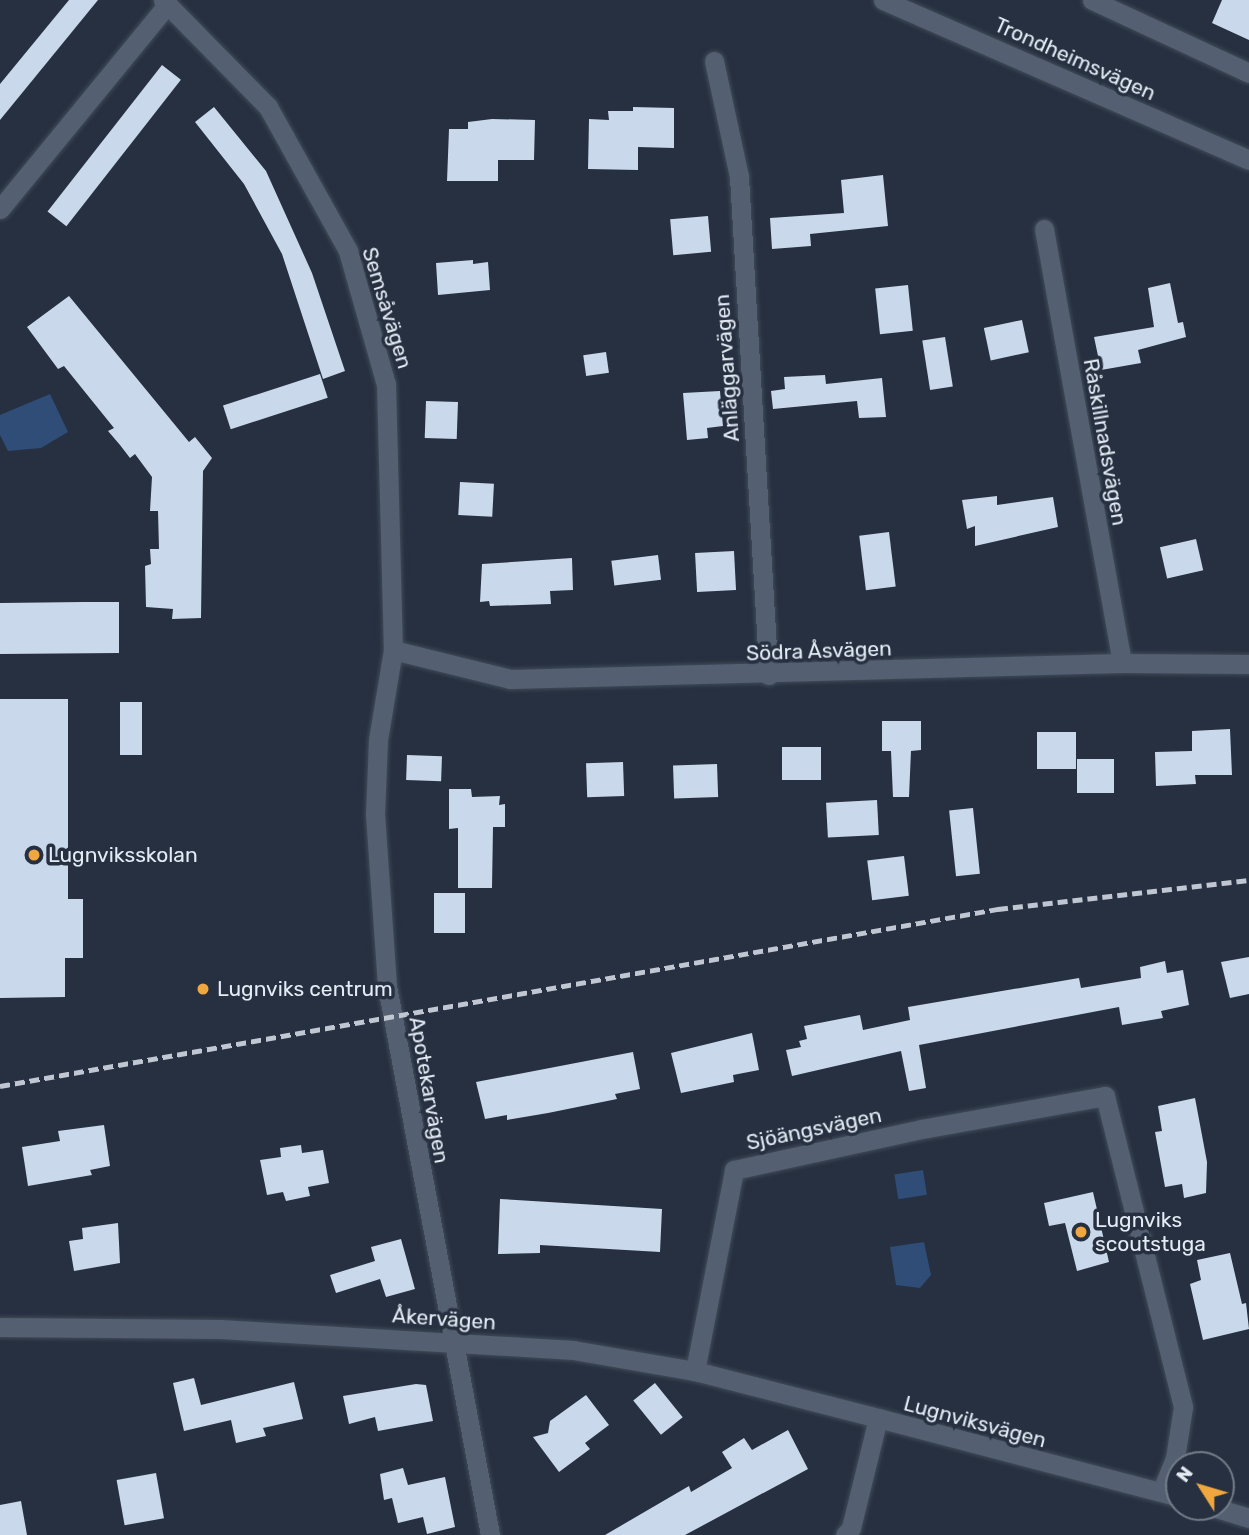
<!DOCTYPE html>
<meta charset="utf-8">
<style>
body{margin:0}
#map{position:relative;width:1249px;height:1535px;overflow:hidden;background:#263040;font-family:Rubik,sans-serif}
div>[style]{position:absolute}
.green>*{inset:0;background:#2f4d77;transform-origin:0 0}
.building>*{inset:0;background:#cad8ec;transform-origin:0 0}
.roads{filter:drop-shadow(0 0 2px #414b58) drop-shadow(0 0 2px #414b58)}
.minor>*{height:19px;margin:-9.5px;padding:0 9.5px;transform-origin:9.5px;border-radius:9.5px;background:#546071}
.secondary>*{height:19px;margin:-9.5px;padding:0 9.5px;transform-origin:9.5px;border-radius:9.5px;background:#546071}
.rail>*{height:5px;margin-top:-2.5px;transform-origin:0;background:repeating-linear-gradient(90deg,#c0c7d3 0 10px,transparent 0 15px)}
.dots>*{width:19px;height:19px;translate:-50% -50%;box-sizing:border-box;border:4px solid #263040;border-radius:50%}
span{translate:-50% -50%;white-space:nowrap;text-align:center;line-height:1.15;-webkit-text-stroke:7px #263040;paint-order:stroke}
.street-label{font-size:21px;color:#e4ebf5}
.poi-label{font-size:21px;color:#e4ebf5}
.left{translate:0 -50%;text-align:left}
.north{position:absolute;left:1165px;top:1451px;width:70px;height:70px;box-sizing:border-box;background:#263040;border:2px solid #727b88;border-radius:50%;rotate:307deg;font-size:19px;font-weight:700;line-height:28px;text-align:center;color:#e4ebf5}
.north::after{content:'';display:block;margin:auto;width:24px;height:32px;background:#efa73e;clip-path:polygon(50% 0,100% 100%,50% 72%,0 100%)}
</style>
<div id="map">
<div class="green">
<div style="clip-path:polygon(50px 394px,68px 432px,41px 448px,8px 451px,0 435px,0 415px)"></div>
<div style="left:923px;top:1170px;width:25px;height:29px;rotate:81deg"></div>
<div style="clip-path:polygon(924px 1242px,931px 1275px,920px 1288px,896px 1285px,890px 1247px)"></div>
</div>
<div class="building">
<div style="clip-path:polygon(69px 0,98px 0,0 120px,0 84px)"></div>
<div style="clip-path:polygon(1222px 0,1249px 0,1249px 40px,1212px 23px)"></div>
<div style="left:162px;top:65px;width:24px;height:186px;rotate:38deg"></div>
<div style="clip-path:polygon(214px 107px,266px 171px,312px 273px,345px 371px,323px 379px,282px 254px,244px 184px,195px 122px)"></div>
<div style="clip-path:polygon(633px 107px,674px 108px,674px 148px,638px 147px,638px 170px,588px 169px,589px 119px,609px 120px,608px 111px,633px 111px)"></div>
<div style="clip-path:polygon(492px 119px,535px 120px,534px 160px,498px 160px,498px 181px,447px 181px,449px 129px,468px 129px,468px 122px)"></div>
<div style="clip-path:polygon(883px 175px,888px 226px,810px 234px,811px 246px,772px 249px,770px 218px,844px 213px,841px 180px)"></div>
<div style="left:708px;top:216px;width:36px;height:38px;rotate:85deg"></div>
<div style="clip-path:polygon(473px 260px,473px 264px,488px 262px,490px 290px,438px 295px,436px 263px)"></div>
<div style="clip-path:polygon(1170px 283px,1178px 323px,1183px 322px,1186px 337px,1138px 350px,1141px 363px,1101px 370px,1094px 337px,1154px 327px,1148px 288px)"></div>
<div style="left:908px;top:285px;width:46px;height:33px;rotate:84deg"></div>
<div style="clip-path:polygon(69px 296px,189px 442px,195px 437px,212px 458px,203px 471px,201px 618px,172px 619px,173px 609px,146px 607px,145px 566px,151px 564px,150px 549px,159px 549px,158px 511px,150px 511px,152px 477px,135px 454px,130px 458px,120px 445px,108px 431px,114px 428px,64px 366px,58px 369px,27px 327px)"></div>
<div style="left:1022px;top:320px;width:33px;height:39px;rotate:78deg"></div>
<div style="left:945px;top:337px;width:50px;height:23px;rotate:81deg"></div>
<div style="left:606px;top:352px;width:21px;height:23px;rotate:82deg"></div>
<div style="left:320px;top:374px;width:25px;height:102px;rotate:72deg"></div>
<div style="clip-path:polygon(825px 375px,826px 384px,882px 378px,886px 417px,859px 418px,857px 401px,773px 409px,771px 391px,785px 389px,784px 377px)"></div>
<div style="clip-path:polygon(720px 391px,723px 426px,707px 428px,708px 438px,687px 440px,683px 393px)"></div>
<div style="left:426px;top:401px;width:32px;height:37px;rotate:2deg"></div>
<div style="left:460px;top:482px;width:34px;height:33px;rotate:3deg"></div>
<div style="clip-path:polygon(997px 496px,997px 505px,1053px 497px,1058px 527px,975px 546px,975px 526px,967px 529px,962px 500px)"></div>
<div style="left:889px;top:532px;width:55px;height:30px;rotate:83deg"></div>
<div style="left:1196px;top:539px;width:32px;height:37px;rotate:77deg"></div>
<div style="left:734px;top:551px;width:39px;height:39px;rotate:87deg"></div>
<div style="left:658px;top:555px;width:25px;height:47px;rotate:83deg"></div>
<div style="clip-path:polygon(572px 558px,573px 590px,550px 591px,551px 604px,490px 606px,489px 601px,480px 602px,482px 564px)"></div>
<div style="clip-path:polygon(83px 602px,119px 602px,119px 653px,0 654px,0 603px)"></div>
<div style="clip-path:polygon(0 699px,68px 699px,68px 899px,83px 899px,83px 958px,65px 958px,65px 997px,0 998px)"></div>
<div style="left:120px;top:702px;width:22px;height:53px"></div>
<div style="clip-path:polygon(882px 721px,921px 721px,921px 750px,911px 751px,909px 797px,893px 797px,891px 751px,882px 751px)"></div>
<div style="clip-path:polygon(1230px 729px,1232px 775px,1195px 775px,1196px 784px,1156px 786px,1155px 752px,1192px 751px,1192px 731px)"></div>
<div style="left:1037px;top:732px;width:39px;height:37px"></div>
<div style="left:821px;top:747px;width:33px;height:39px;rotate:90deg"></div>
<div style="left:407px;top:755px;width:35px;height:25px;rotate:2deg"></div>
<div style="left:1077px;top:759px;width:37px;height:34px"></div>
<div style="left:623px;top:762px;width:34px;height:37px;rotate:88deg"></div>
<div style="left:717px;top:764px;width:33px;height:44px;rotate:88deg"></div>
<div style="clip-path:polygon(449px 789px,471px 789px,472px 797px,500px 796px,499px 805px,505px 804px,505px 827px,493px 827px,492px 888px,458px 888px,458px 828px,449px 829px)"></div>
<div style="left:877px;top:800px;width:35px;height:51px;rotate:87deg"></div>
<div style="left:973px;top:808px;width:66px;height:24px;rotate:84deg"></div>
<div style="left:904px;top:856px;width:40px;height:37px;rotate:83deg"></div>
<div style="left:465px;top:893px;width:40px;height:31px;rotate:90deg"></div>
<div style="clip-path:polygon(1249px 957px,1249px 994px,1230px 998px,1221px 962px)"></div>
<div style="clip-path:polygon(1165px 961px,1167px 973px,1183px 970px,1189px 1005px,1161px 1011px,1163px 1018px,1122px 1025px,1119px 1007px,919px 1045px,926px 1088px,909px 1091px,901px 1051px,792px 1076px,786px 1050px,801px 1047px,799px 1041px,807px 1039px,804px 1026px,860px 1015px,863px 1030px,910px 1020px,908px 1007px,1079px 978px,1081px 988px,1141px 978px,1140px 967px)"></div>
<div style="clip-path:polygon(752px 1033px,759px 1070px,733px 1075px,734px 1082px,681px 1093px,671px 1053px)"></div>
<div style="clip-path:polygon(633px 1052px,640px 1089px,615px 1094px,617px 1099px,548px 1113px,507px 1120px,507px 1115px,485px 1119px,476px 1082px)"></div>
<div style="clip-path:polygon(1195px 1098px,1207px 1162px,1206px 1193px,1184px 1198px,1182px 1184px,1165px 1187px,1155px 1132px,1162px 1131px,1158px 1106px)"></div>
<div style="clip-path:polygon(104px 1125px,110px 1166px,90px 1170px,92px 1175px,28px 1186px,22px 1147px,60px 1141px,58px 1131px)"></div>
<div style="clip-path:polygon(301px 1145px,302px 1153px,323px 1150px,329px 1183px,308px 1187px,310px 1196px,286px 1201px,283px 1192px,267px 1195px,260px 1160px,281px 1157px,280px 1148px)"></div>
<div style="clip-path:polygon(1093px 1192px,1109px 1262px,1077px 1271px,1065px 1223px,1049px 1226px,1044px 1203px)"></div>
<div style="clip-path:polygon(500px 1199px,662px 1209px,660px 1252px,540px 1245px,540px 1253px,498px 1254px)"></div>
<div style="clip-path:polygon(118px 1223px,120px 1263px,74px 1271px,69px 1241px,83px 1239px,82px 1228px)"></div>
<div style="clip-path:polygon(401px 1239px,415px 1289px,386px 1297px,380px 1279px,336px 1293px,330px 1275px,375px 1261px,371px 1247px)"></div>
<div style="clip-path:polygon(1230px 1253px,1242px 1304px,1246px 1303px,1249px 1329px,1203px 1340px,1190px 1284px,1201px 1280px,1197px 1260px)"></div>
<div style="clip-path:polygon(194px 1378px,201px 1405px,294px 1382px,303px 1419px,263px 1428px,266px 1436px,236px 1443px,231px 1420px,184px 1431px,173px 1383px)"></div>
<div style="left:655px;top:1383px;width:44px;height:28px;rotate:51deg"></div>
<div style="clip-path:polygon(416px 1384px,426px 1385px,433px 1421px,378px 1431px,375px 1417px,349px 1424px,343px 1396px)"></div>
<div style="clip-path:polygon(586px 1395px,609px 1425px,585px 1443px,590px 1449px,559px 1472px,533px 1437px,548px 1433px,550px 1421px)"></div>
<div style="clip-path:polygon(788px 1430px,808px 1469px,685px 1535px,605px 1535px,689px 1486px,691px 1492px,732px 1468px,722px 1452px,744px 1438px,752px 1450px)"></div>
<div style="clip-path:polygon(403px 1468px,408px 1485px,445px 1477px,455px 1527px,427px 1534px,423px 1517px,398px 1523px,392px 1498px,384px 1500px,380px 1474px)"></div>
<div style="left:156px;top:1473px;width:46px;height:40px;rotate:80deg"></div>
<div style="clip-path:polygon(21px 1501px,27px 1535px,0 1535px,0 1505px)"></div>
</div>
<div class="roads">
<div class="minor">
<div style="left:163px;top:0;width:150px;rotate:45.5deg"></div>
<div style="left:268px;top:107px;width:165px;rotate:60.9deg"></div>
<div style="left:348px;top:251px;width:138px;rotate:74.1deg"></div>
<div style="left:386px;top:384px;width:266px;rotate:88.5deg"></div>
<div style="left:393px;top:650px;width:91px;rotate:99.5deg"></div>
<div style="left:378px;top:740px;width:74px;rotate:92.3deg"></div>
<div style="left:375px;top:814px;width:172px;rotate:86deg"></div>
<div style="left:387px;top:986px;width:559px;rotate:79.37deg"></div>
<div style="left:1092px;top:0;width:173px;rotate:24.9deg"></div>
<div style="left:714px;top:61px;width:119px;rotate:77.8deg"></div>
<div style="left:739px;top:177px;width:499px;rotate:86.6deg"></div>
<div style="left:0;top:209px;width:265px;rotate:-50.7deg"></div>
<div style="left:1044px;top:229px;width:441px;rotate:79.8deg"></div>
<div style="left:393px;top:650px;width:121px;rotate:13.9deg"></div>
<div style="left:510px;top:679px;width:612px;rotate:-1.5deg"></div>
<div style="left:1122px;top:663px;width:127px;rotate:0.5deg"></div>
<div style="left:0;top:1327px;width:220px;rotate:0.5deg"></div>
<div style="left:220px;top:1329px;width:354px;rotate:3.4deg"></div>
<div style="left:573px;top:1350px;width:124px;rotate:9.8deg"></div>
<div style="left:695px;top:1371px;width:189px;rotate:14.4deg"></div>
<div style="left:695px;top:1371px;width:205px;rotate:-79deg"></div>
<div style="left:734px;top:1170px;width:192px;rotate:-12.3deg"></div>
<div style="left:922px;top:1129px;width:186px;rotate:-10.2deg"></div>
<div style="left:1105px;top:1096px;width:321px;rotate:75.9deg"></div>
<div style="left:1183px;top:1407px;width:52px;rotate:98.9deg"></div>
<div style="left:1175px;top:1458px;width:35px;rotate:112deg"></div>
<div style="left:1213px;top:1507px;width:38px;rotate:17deg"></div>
<div style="left:845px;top:1535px;width:9px;rotate:-49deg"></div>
<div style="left:851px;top:1528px;width:113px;rotate:-76.2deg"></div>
<div style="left:878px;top:1418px;width:311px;rotate:14.7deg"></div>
</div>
<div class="secondary">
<div style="left:883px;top:0;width:399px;rotate:23.6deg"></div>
</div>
</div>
<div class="rail">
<div style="left:0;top:1086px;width:1014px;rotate:-10.06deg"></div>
<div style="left:998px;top:909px;width:253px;rotate:-6.6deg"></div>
</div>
<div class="dots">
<div style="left:34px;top:855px;background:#efa73e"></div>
<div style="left:203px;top:989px;background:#efa73e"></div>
<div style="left:1081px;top:1232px;background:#efa73e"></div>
</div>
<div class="street-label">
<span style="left:1075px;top:59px;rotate:24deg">Trondheimsvägen</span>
<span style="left:387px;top:308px;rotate:73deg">Semsåvägen</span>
<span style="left:727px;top:368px;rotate:-94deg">Anläggarvägen</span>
<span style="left:1105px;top:442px;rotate:80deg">Råskillnadsvägen</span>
<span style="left:819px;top:651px;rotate:-2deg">Södra Åsvägen</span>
<span style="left:429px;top:1090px;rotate:80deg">Apotekarvägen</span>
<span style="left:814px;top:1129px;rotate:-12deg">Sjöängsvägen</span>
<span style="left:444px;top:1319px;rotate:4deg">Åkervägen</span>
<span style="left:975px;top:1422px;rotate:15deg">Lugnviksvägen</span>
</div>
<div class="poi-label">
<span class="left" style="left:48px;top:855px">Lugnviksskolan</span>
<span class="left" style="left:217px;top:989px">Lugnviks centrum</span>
<span class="left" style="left:1095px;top:1232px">Lugnviks<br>scoutstuga</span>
</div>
<div class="north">N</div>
</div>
